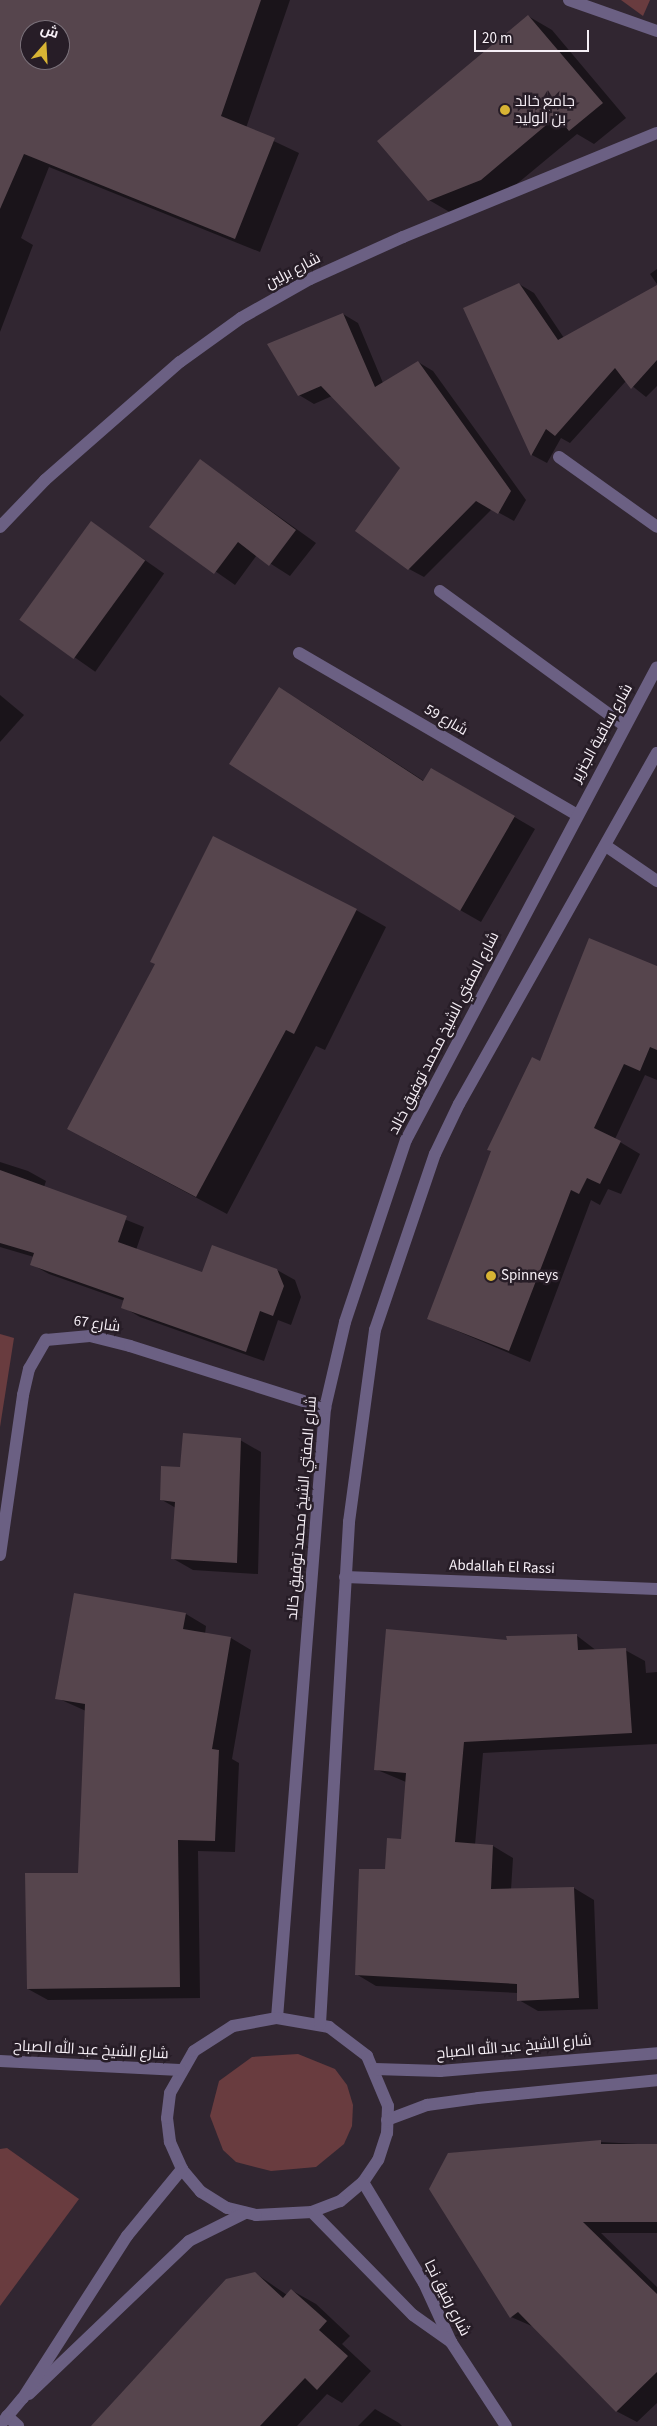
<!DOCTYPE html>
<meta charset="utf-8">
<style>
body{margin:0}
#map{position:relative;width:657px;height:2426px;overflow:hidden;background:#312631;font-family:"Source Sans 3",Cairo,sans-serif}
div>[style]{position:absolute}
.green>*{inset:0;background:#693c3f}
.shadow>*{inset:0;background:#0007;transform-origin:0 0}
.building>*{inset:0;background:#56454d;transform-origin:0 0}
.service>*{height:12px;margin:-6px;padding:0 6px;transform-origin:6px;border-radius:6px;background:#6b6083}
.minor>*{height:12px;margin:-6px;padding:0 6px;transform-origin:6px;border-radius:6px;background:#6b6083}
.dots>*{width:14px;height:14px;translate:-50% -50%;box-sizing:border-box;border:2px solid #271d27;border-radius:50%}
span{translate:-50% -50%;white-space:nowrap;text-align:center;line-height:1.15;-webkit-text-stroke:5px #271d27;paint-order:stroke}
.poi-label{font-size:15px;color:#f6eff6}
.left{translate:0 -50%;text-align:left}
.street-label{font-size:15px;color:#f6eff6}
.north{position:absolute;left:20px;top:20px;width:50px;height:50px;box-sizing:border-box;background:#271d27;border:1px solid #7a717a;border-radius:50%;rotate:19deg;font-size:14px;font-weight:700;line-height:20px;text-align:center;color:#f6eff6}
.north::after{content:'';display:block;margin:auto;width:18px;height:22px;background:#d8b434;clip-path:polygon(50% 0,100% 100%,50% 72%,0 100%)}
.scale{position:absolute;left:474px;top:30px;width:115px;height:22px;box-sizing:border-box;border:2px solid #f6eff6;border-top:0;padding-left:6px;font-size:15px;line-height:18px;white-space:nowrap;color:#f6eff6;-webkit-text-stroke:4px #271d27;paint-order:stroke}
</style>
<div id="map">
<div class="green">
<div style="clip-path:polygon(621px 0,650px 0,643px 16px)"></div>
<div style="clip-path:polygon(0 1334px,14px 1338px,0 1427px)"></div>
<div style="clip-path:polygon(298px 2054px,335px 2069px,347px 2085px,353px 2105px,352px 2126px,344px 2144px,316px 2167px,271px 2171px,236px 2162px,223px 2150px,210px 2116px,219px 2081px,252px 2057px)"></div>
<div style="clip-path:polygon(7px 2148px,79px 2199px,0 2306px,0 2149px)"></div>
</div>
<div class="shadow">
<div style="clip-path:polygon(evenodd,0 0,290px 0,246px 128px,299px 153px,260px 252px,49px 167px,21px 238px,33px 245px,0 332px,0 0,30px 30px,60px 30px,60px 60px,30px 60px,30px 30px)"></div>
<div style="clip-path:polygon(528px 16px,552px 30px,626px 118px,594px 144px,577px 134px,506px 193px,453px 214px,429px 200px)"></div>
<div style="clip-path:polygon(657px 269px,657px 284px,650px 274px)"></div>
<div style="clip-path:polygon(519px 284px,534px 293px,564px 338px,657px 286px,657px 386px,646px 397px,626px 381px,570px 443px,561px 438px,547px 463px,532px 455px,464px 308px)"></div>
<div style="clip-path:polygon(343px 314px,358px 323px,383px 383px,418px 362px,433px 371px,526px 500px,514px 521px,492px 509px,424px 577px,409px 569px,401px 468px,332px 396px,314px 404px,299px 395px)"></div>
<div style="clip-path:polygon(201px 461px,316px 543px,290px 576px,257px 555px,235px 585px,151px 526px)"></div>
<div style="left:92px;top:523px;width:88px;height:120px;rotate:35deg"></div>
<div style="clip-path:polygon(0 695px,24px 715px,0 742px)"></div>
<div style="clip-path:polygon(299px 700px,424px 781px,432px 769px,535px 829px,481px 922px,460px 910px)"></div>
<div style="clip-path:polygon(356px 910px,386px 927px,325px 1050px,316px 1046px,227px 1214px,99px 1146px)"></div>
<div style="clip-path:polygon(657px 967px,657px 1080px,645px 1075px,615px 1139px,640px 1154px,621px 1194px,608px 1189px,600px 1205px,591px 1200px,530px 1362px,429px 1319px,541px 1063px)"></div>
<div style="clip-path:polygon(0 1162px,28px 1171px,46px 1181px,44px 1187px,144px 1227px,136px 1250px,203px 1274px,277px 1270px,295px 1280px,301px 1297px,291px 1325px,278px 1320px,264px 1361px,140px 1317px,123px 1307px,125px 1301px,49px 1274px,31px 1264px,34px 1257px,0 1247px)"></div>
<div style="clip-path:polygon(240px 1440px,261px 1452px,258px 1574px,193px 1570px,172px 1558px,176px 1508px,162px 1500px,181px 1469px)"></div>
<div style="clip-path:polygon(186px 1614px,206px 1626px,205px 1634px,231px 1638px,251px 1650px,232px 1759px,239px 1763px,235px 1852px,198px 1851px,200px 1998px,48px 2000px,28px 1989px,79px 1874px,86px 1711px,57px 1698px)"></div>
<div style="clip-path:polygon(576px 1635px,597px 1651px,625px 1650px,645px 1661px,646px 1673px,657px 1672px,657px 1744px,483px 1753px,475px 1845px,493px 1846px,513px 1858px,511px 1890px,574px 1888px,594px 1900px,598px 2009px,538px 2011px,519px 2000px,518px 1993px,376px 1986px,356px 1974px,386px 1870px,402px 1841px,406px 1782px,375px 1769px,508px 1641px)"></div>
<div style="clip-path:polygon(600px 2142px,657px 2145px,657px 2233px,601px 2233px,657px 2287px,657px 2403px,637px 2422px,616px 2411px,534px 2327px,511px 2317px,431px 2189px)"></div>
<div style="clip-path:polygon(255px 2273px,287px 2295px,291px 2290px,316px 2304px,350px 2336px,342px 2344px,371px 2371px,342px 2403px,327px 2394px,297px 2426px,117px 2426px)"></div>
<div style="clip-path:polygon(375px 2409px,399px 2423px,402px 2426px,358px 2426px)"></div>
</div>
<div class="building">
<div style="clip-path:polygon(evenodd,0 0,261px 0,221px 116px,275px 138px,235px 239px,24px 154px,0 209px,0 0,30px 30px,60px 30px,60px 60px,30px 60px,30px 30px)"></div>
<div style="clip-path:polygon(528px 15px,603px 103px,569px 131px,557px 116px,481px 180px,428px 201px,377px 141px)"></div>
<div style="clip-path:polygon(519px 283px,558px 340px,657px 285px,657px 360px,631px 389px,615px 368px,555px 436px,546px 429px,531px 456px,463px 308px)"></div>
<div style="clip-path:polygon(343px 313px,375px 387px,418px 361px,511px 491px,498px 514px,476px 501px,408px 570px,355px 531px,400px 468px,321px 386px,298px 396px,267px 344px)"></div>
<div style="clip-path:polygon(200px 459px,296px 530px,269px 566px,238px 542px,214px 574px,149px 527px)"></div>
<div style="left:91px;top:521px;width:67px;height:122px;rotate:36deg"></div>
<div style="clip-path:polygon(279px 687px,423px 781px,431px 768px,515px 816px,460px 911px,229px 764px)"></div>
<div style="clip-path:polygon(213px 836px,357px 909px,294px 1034px,286px 1030px,196px 1197px,67px 1129px,155px 964px,150px 962px)"></div>
<div style="clip-path:polygon(589px 938px,657px 966px,657px 1050px,650px 1047px,640px 1071px,624px 1064px,594px 1128px,621px 1141px,600px 1184px,587px 1178px,579px 1194px,571px 1190px,509px 1351px,427px 1319px,491px 1151px,487px 1150px,532px 1057px,540px 1061px)"></div>
<div style="clip-path:polygon(0 1170px,127px 1216px,118px 1242px,202px 1272px,212px 1245px,277px 1269px,284px 1286px,273px 1316px,260px 1311px,246px 1352px,121px 1308px,124px 1298px,30px 1265px,34px 1253px,0 1243px)"></div>
<div style="clip-path:polygon(183px 1433px,241px 1438px,237px 1563px,171px 1559px,175px 1502px,160px 1500px,161px 1466px,180px 1467px)"></div>
<div style="clip-path:polygon(74px 1593px,186px 1613px,183px 1629px,231px 1637px,212px 1749px,219px 1750px,215px 1841px,178px 1840px,180px 1987px,27px 1989px,25px 1873px,78px 1873px,85px 1704px,55px 1699px)"></div>
<div style="clip-path:polygon(386px 1629px,507px 1640px,506px 1636px,577px 1634px,578px 1650px,626px 1648px,632px 1733px,464px 1742px,455px 1842px,493px 1845px,491px 1889px,574px 1887px,579px 1998px,517px 2001px,517px 1984px,355px 1975px,359px 1869px,385px 1869px,387px 1838px,401px 1839px,406px 1773px,374px 1770px)"></div>
<div style="clip-path:polygon(601px 2140px,601px 2144px,657px 2144px,657px 2222px,583px 2222px,657px 2294px,657px 2372px,616px 2412px,518px 2312px,510px 2318px,429px 2189px,448px 2153px)"></div>
<div style="clip-path:polygon(255px 2272px,283px 2298px,291px 2289px,327px 2321px,319px 2330px,348px 2356px,317px 2390px,305px 2378px,260px 2426px,91px 2426px,226px 2279px)"></div>
</div>
<div class="service">
<div style="left:559px;top:457px;width:120px;rotate:35.5deg"></div>
<div style="left:440px;top:591px;width:228px;rotate:36.1deg"></div>
</div>
<div class="minor">
<div style="left:569px;top:0;width:93px;rotate:19.4deg"></div>
<div style="left:0;top:527px;width:65px;rotate:-46.2deg"></div>
<div style="left:45px;top:480px;width:179px;rotate:-41.2deg"></div>
<div style="left:180px;top:362px;width:75px;rotate:-35.8deg"></div>
<div style="left:241px;top:318px;width:79px;rotate:-29.5deg"></div>
<div style="left:310px;top:279px;width:102px;rotate:-24.3deg"></div>
<div style="left:403px;top:237px;width:274px;rotate:-22.3deg"></div>
<div style="left:299px;top:653px;width:320px;rotate:30.2deg"></div>
<div style="left:606px;top:846px;width:62px;rotate:34.5deg"></div>
<div style="left:0;top:1555px;width:162px;rotate:-81.8deg"></div>
<div style="left:23px;top:1395px;width:27px;rotate:-77deg"></div>
<div style="left:29px;top:1369px;width:34px;rotate:-60deg"></div>
<div style="left:46px;top:1340px;width:44px;rotate:-5.2deg"></div>
<div style="left:90px;top:1336px;width:41px;rotate:14deg"></div>
<div style="left:130px;top:1346px;width:205px;rotate:17.6deg"></div>
<div style="left:345px;top:1577px;width:312px;rotate:2.2deg"></div>
<div style="left:277px;top:2018px;width:612px;rotate:-85.5deg"></div>
<div style="left:325px;top:1408px;width:88px;rotate:-76.9deg"></div>
<div style="left:345px;top:1322px;width:192px;rotate:-71.5deg"></div>
<div style="left:406px;top:1140px;width:535px;rotate:-62.05deg"></div>
<div style="left:277px;top:2018px;width:53px;rotate:9.8deg"></div>
<div style="left:329px;top:2027px;width:48px;rotate:37.3deg"></div>
<div style="left:367px;top:2056px;width:54px;rotate:67.2deg"></div>
<div style="left:388px;top:2106px;width:27px;rotate:92deg"></div>
<div style="left:387px;top:2133px;width:28px;rotate:108deg"></div>
<div style="left:378px;top:2160px;width:27px;rotate:124deg"></div>
<div style="left:363px;top:2182px;width:30px;rotate:140deg"></div>
<div style="left:340px;top:2201px;width:30px;rotate:159deg"></div>
<div style="left:312px;top:2212px;width:56px;rotate:176.9deg"></div>
<div style="left:256px;top:2215px;width:30px;rotate:-166deg"></div>
<div style="left:227px;top:2208px;width:31px;rotate:-148deg"></div>
<div style="left:201px;top:2192px;width:30px;rotate:-130deg"></div>
<div style="left:182px;top:2169px;width:30px;rotate:-114deg"></div>
<div style="left:170px;top:2142px;width:24px;rotate:-97deg"></div>
<div style="left:167px;top:2118px;width:25px;rotate:-83deg"></div>
<div style="left:170px;top:2093px;width:48px;rotate:-60.3deg"></div>
<div style="left:194px;top:2051px;width:46px;rotate:-32.7deg"></div>
<div style="left:233px;top:2026px;width:45px;rotate:-10.3deg"></div>
<div style="left:320px;top:2024px;width:503px;rotate:-86.69deg"></div>
<div style="left:349px;top:1522px;width:194px;rotate:-82.3deg"></div>
<div style="left:375px;top:1330px;width:186px;rotate:-71.2deg"></div>
<div style="left:435px;top:1154px;width:55px;rotate:-64.4deg"></div>
<div style="left:459px;top:1104px;width:403px;rotate:-60.6deg"></div>
<div style="left:0;top:2061px;width:180px;rotate:2.9deg"></div>
<div style="left:375px;top:2069px;width:65px;rotate:1.8deg"></div>
<div style="left:440px;top:2071px;width:218px;rotate:-4.7deg"></div>
<div style="left:387px;top:2120px;width:43px;rotate:-20.6deg"></div>
<div style="left:427px;top:2105px;width:51px;rotate:-7.8deg"></div>
<div style="left:478px;top:2098px;width:180px;rotate:-5.7deg"></div>
<div style="left:363px;top:2182px;width:118px;rotate:58.9deg"></div>
<div style="left:424px;top:2283px;width:65px;rotate:65.4deg"></div>
<div style="left:451px;top:2342px;width:100px;rotate:56.8deg"></div>
<div style="left:312px;top:2212px;width:144px;rotate:45.6deg"></div>
<div style="left:413px;top:2315px;width:47px;rotate:35.4deg"></div>
<div style="left:29px;top:2394px;width:221px;rotate:-43.7deg"></div>
<div style="left:189px;top:2241px;width:63px;rotate:-26.6deg"></div>
<div style="left:7px;top:2416px;width:15px;rotate:42deg"></div>
<div style="left:0;top:2425px;width:35px;rotate:-50deg"></div>
<div style="left:23px;top:2398px;width:193px;rotate:-57.3deg"></div>
<div style="left:127px;top:2236px;width:87px;rotate:-50.6deg"></div>
</div>
<div class="dots">
<div style="left:505px;top:110px;background:#d8b434"></div>
<div style="left:491px;top:1276px;background:#d8b434"></div>
</div>
<div class="poi-label">
<span class="left" style="left:515px;top:110px">جامع خالد<br>بن الوليد</span>
<span class="left" style="left:501px;top:1276px">Spinneys</span>
</div>
<div class="street-label">
<span style="left:293px;top:271px;rotate:-28deg">شارع برلين</span>
<span style="left:446px;top:720px;rotate:30deg">شارع 59</span>
<span style="left:602px;top:733px;rotate:-61deg">شارع ساقية الجنزير</span>
<span style="left:444px;top:1033px;rotate:-63deg">شارع المفتي الشيخ محمد توفيق خالد</span>
<span style="left:97px;top:1324px;rotate:8deg">شارع 67</span>
<span style="left:302px;top:1508px;rotate:-85deg">شارع المفتي الشيخ محمد توفيق خالد</span>
<span style="left:502px;top:1567px;rotate:2deg">Abdallah El Rassi</span>
<span style="left:514px;top:2047px;rotate:-5deg">شارع الشيخ عبد الله الصباح</span>
<span style="left:91px;top:2050px;rotate:3deg">شارع الشيخ عبد الله الصباح</span>
<span style="left:447px;top:2298px;rotate:63deg">شارع رفيق نجا</span>
</div>
<div class="north">ش</div>
<div class="scale">20 m</div>
</div>
